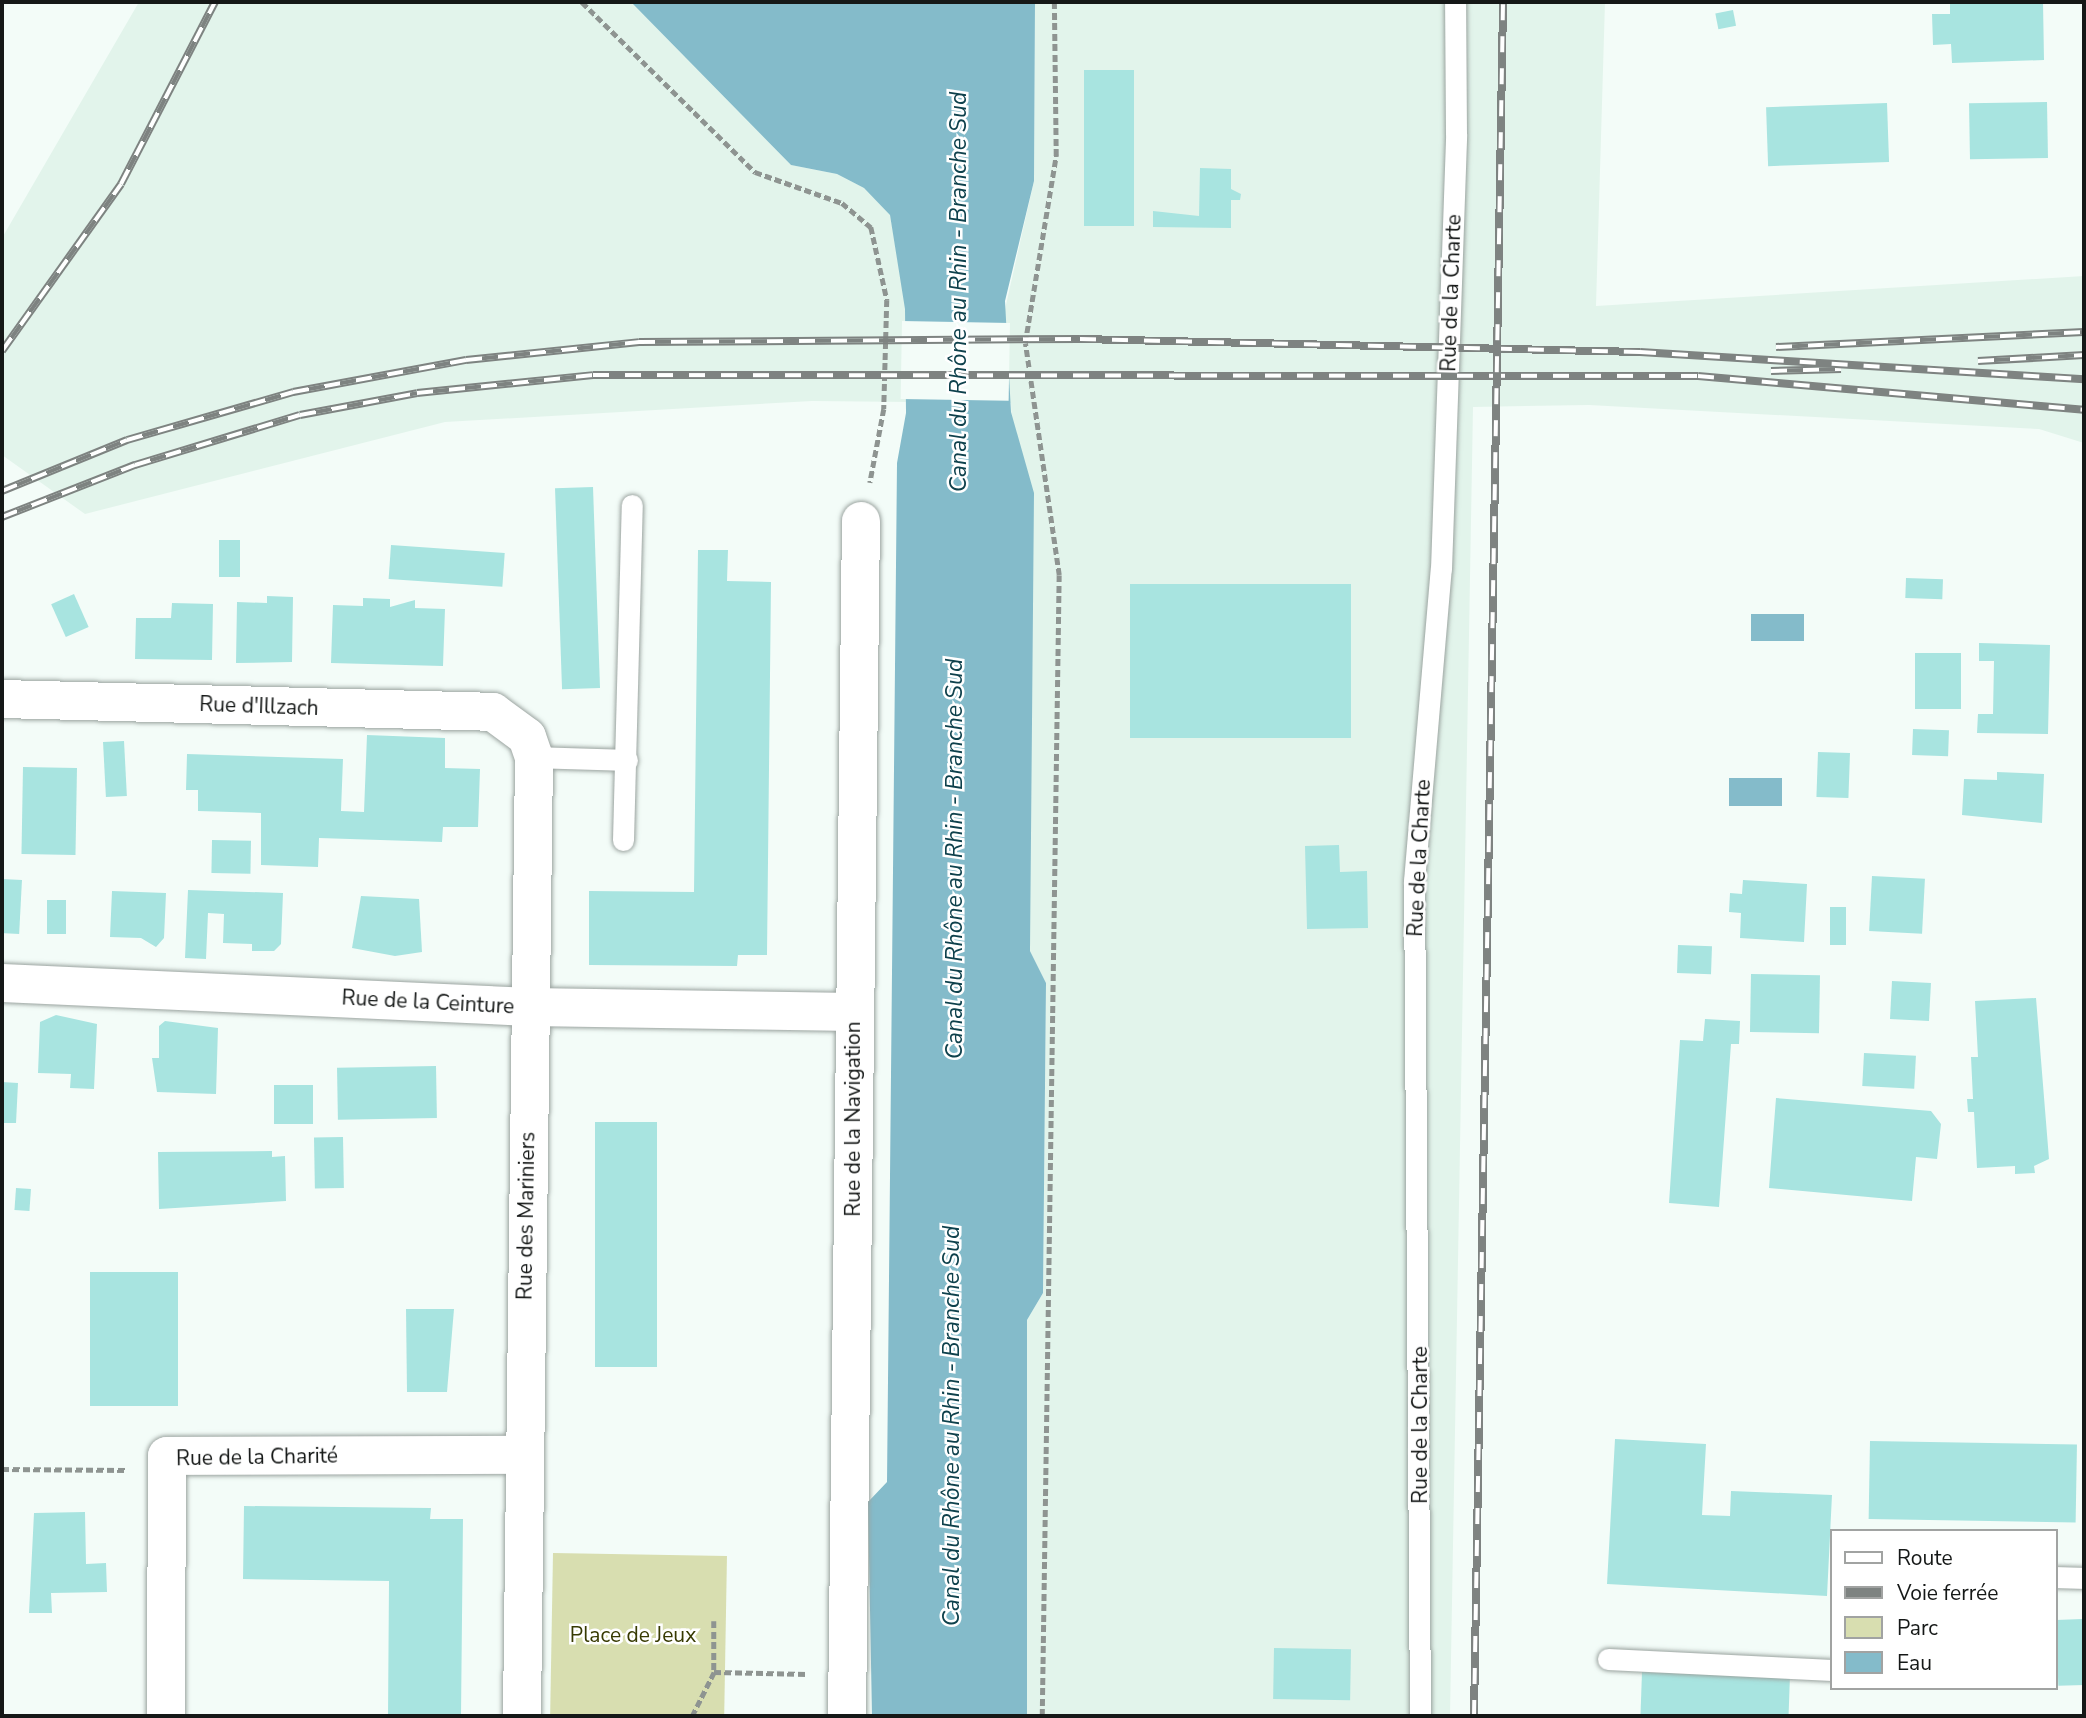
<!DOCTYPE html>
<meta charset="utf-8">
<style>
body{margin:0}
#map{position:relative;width:2086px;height:1718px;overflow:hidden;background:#f3fcf8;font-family:"Nunito Sans",sans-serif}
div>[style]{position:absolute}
.built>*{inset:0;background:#e2f4eb}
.green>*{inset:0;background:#d8deb0;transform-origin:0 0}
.water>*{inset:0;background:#84bbca;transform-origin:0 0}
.pier>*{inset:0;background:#f3fcf8;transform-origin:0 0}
.building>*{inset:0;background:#a8e4e0;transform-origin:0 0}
.path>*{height:4.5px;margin-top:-2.25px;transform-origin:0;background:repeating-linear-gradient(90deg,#8e9491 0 7px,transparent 0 10.5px)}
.roads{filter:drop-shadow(0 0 2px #9ba4a0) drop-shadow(0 0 2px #9ba4a0)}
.lane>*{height:21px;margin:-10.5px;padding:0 10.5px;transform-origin:10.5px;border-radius:10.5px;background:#fff}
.street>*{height:38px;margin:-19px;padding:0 19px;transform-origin:19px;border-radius:19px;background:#fff}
.rail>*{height:8px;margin-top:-4px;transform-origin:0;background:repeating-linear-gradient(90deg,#fff 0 16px,#7e8381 0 32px);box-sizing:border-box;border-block:2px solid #7e8381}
span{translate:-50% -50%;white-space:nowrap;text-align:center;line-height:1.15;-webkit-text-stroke:5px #fff;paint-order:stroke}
.street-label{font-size:21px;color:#151817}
.park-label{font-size:21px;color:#373a02}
.water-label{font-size:23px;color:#0e414c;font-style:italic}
.frame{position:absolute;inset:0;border:4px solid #151817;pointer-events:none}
.legend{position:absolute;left:1830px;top:1529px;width:228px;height:161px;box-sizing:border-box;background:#fff;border:2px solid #a1a3a2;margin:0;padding:9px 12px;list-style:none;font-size:21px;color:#151817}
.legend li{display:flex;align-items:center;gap:14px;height:35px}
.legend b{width:35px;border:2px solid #a1a3a2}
</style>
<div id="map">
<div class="built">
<div style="clip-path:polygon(139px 2px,631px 2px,791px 165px,837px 174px,864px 188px,890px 214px,906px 310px,1005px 309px,1034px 181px,1035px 2px,1605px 2px,1596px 306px,2084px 276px,2084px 443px,2039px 429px,1589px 405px,1473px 407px,1450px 1716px,1027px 1716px,1027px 1320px,1043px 1293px,1046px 983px,1030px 951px,1011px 403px,812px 401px,445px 422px,85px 514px,2px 455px,2px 238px)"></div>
</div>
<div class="green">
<div style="left:553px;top:1553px;width:174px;height:163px;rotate:1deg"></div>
</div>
<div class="water">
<div style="clip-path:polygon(631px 2px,1035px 2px,1034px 181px,1005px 301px,1011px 412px,1034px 493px,1030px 951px,1046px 983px,1043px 1293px,1027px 1320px,1027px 1716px,872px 1716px,868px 1502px,887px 1482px,897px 463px,906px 413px,905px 309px,890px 215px,864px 188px,837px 174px,791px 165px)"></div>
<div style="left:1751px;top:614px;width:53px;height:27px"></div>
<div style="left:1729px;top:778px;width:53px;height:28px"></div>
</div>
<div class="pier">
<div style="left:902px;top:321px;width:108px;height:78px;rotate:1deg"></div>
</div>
<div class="building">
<div style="clip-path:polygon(2043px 2px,2044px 60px,1952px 63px,1951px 44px,1933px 45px,1932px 14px,1950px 14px,1950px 4px)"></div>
<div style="left:1733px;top:10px;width:16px;height:18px;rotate:79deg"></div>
<div style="left:1084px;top:70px;width:50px;height:156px"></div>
<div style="left:2047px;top:102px;width:56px;height:78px;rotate:89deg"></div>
<div style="left:1887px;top:103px;width:59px;height:121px;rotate:88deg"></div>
<div style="clip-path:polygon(1200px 168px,1231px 169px,1231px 189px,1241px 194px,1240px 200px,1231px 200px,1231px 228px,1153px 227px,1153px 211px,1199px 216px)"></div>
<div style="left:593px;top:487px;width:201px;height:38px;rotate:88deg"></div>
<div style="left:219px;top:540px;width:21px;height:37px"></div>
<div style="left:391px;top:545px;width:114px;height:34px;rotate:4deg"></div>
<div style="clip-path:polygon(698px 550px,728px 550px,727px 581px,771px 582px,767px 955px,738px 955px,737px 966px,589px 965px,589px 891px,694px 892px)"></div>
<div style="left:1906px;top:578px;width:37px;height:20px;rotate:2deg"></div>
<div style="left:1130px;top:584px;width:221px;height:154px"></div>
<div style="left:74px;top:594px;width:36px;height:25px;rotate:66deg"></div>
<div style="clip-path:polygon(267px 596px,293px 597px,292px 662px,236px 663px,237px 602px,267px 603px)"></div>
<div style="clip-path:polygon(363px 598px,390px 599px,390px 607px,415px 600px,415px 608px,445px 609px,443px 666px,331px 663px,333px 605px,363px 606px)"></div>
<div style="clip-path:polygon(172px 603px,213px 604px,212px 660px,135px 659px,136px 618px,171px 618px)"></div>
<div style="clip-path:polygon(1979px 643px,2050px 645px,2048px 734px,1977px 733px,1978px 714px,1993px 714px,1994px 661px,1979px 661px)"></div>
<div style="left:1915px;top:653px;width:46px;height:56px"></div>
<div style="left:1913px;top:729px;width:36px;height:26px;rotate:2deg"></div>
<div style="clip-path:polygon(367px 735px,445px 738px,445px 768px,480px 769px,478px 827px,443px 827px,442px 842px,319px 838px,318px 867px,261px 865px,261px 813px,198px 811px,198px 790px,186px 790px,187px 754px,343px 759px,341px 811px,364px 812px)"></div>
<div style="left:124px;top:741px;width:55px;height:21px;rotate:87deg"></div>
<div style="left:1818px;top:752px;width:32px;height:45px;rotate:2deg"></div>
<div style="left:23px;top:767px;width:54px;height:87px;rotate:1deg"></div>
<div style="clip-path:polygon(1997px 772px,2044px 774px,2042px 823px,1962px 815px,1964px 779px,1997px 780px)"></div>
<div style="left:212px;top:840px;width:39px;height:33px;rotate:1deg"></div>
<div style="clip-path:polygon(1339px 845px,1340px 872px,1367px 871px,1368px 928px,1307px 929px,1305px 846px)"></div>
<div style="left:1872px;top:876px;width:53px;height:55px;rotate:3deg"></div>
<div style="left:2px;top:879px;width:20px;height:54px;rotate:3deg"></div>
<div style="clip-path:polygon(1743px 880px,1807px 884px,1804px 942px,1740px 938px,1741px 913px,1729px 912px,1730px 893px,1742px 894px)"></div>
<div style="clip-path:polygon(188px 890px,283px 893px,281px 944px,274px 951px,252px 951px,252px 944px,223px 943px,224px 914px,208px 913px,206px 959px,185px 958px)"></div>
<div style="clip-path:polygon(112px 891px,166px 893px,164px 938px,156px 947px,141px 938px,110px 937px)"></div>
<div style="clip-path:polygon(361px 896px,419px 899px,422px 952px,395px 956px,352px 948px)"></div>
<div style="left:47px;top:900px;width:19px;height:34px"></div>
<div style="left:1830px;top:907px;width:16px;height:38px"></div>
<div style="left:1678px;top:945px;width:34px;height:28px;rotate:2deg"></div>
<div style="left:1751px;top:974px;width:69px;height:58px;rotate:1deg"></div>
<div style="left:1892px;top:981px;width:39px;height:38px;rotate:3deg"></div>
<div style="clip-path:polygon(2036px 998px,2049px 1159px,2034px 1166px,2035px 1173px,2015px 1174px,2015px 1166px,1977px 1168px,1974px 1112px,1968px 1112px,1967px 1099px,1973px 1099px,1971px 1057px,1978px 1057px,1975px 1001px)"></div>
<div style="clip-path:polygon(56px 1015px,97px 1024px,94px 1089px,70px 1088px,71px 1074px,38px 1073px,40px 1022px)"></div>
<div style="clip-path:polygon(1705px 1019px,1740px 1021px,1739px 1044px,1731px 1044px,1719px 1207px,1669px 1203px,1680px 1040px,1703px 1041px)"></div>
<div style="clip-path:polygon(165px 1021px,218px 1028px,216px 1094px,157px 1092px,152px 1058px,159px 1058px,159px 1026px)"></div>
<div style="left:1864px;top:1053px;width:52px;height:33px;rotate:3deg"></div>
<div style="left:436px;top:1066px;width:52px;height:99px;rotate:89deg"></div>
<div style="clip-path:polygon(2px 1082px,18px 1083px,16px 1123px,2px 1123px)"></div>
<div style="left:313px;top:1085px;width:39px;height:39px;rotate:90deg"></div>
<div style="clip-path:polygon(1776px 1098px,1931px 1111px,1941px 1124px,1937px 1159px,1916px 1157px,1912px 1201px,1769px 1188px)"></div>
<div style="left:595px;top:1122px;width:62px;height:245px"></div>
<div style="left:343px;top:1137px;width:51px;height:29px;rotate:89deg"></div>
<div style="clip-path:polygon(272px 1151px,272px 1157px,285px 1156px,286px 1201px,159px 1209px,158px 1152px)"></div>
<div style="left:16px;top:1188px;width:15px;height:22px;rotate:4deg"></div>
<div style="left:178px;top:1272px;width:134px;height:88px;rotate:90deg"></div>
<div style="clip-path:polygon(406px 1309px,454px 1309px,447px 1392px,407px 1392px)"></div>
<div style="clip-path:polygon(1615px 1439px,1706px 1444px,1702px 1515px,1730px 1516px,1731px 1491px,1832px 1495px,1827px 1596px,1607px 1584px)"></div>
<div style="left:1870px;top:1441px;width:207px;height:78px;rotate:1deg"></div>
<div style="clip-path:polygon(244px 1506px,431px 1508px,430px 1519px,463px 1519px,461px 1716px,388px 1716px,389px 1581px,243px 1579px)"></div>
<div style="clip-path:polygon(85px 1512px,86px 1564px,106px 1563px,107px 1592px,51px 1593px,52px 1613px,29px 1613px,34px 1513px)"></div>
<div style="left:2082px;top:1619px;width:66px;height:26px;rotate:88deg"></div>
<div style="left:1274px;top:1648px;width:77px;height:51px;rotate:1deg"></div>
<div style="left:1642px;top:1672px;width:148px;height:44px;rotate:2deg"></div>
</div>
<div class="path">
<div style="left:582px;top:2px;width:243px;rotate:44.5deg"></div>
<div style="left:755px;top:172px;width:92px;rotate:19.6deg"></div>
<div style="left:842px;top:203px;width:38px;rotate:40deg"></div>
<div style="left:871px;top:227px;width:75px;rotate:77.6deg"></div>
<div style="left:887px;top:300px;width:109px;rotate:91.6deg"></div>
<div style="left:884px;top:409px;width:75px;rotate:100.7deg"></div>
<div style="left:2px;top:1469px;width:125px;rotate:0.5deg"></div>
<div style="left:714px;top:1621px;width:51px;rotate:90deg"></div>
<div style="left:692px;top:1716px;width:49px;rotate:-63.4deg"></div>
<div style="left:714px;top:1672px;width:93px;rotate:1.2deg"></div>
<div style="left:1042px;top:1716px;width:1141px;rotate:-89.15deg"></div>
<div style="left:1059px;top:575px;width:234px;rotate:-98.3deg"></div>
<div style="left:1025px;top:343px;width:190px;rotate:-80.6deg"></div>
<div style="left:1056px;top:156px;width:154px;rotate:-90.7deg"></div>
</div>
<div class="roads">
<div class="lane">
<div style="left:534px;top:757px;width:93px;rotate:1.8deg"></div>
<div style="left:623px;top:840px;width:335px;rotate:-88.5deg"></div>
<div style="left:2056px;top:1577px;width:28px;rotate:2deg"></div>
<div style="left:1608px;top:1659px;width:224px;rotate:2.8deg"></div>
<div style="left:1420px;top:1716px;width:835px;rotate:-90.41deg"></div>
<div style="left:1414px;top:881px;width:313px;rotate:-85.1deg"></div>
<div style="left:1441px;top:569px;width:435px;rotate:-88deg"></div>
<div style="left:1456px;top:134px;width:132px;rotate:-90.4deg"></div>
</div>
<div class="street">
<div style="left:2px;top:699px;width:491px;rotate:1.5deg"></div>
<div style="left:493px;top:712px;width:42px;rotate:36.3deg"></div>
<div style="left:527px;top:737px;width:21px;rotate:71deg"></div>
<div style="left:534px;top:757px;width:959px;rotate:90.72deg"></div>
<div style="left:2px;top:983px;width:529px;rotate:2.6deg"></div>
<div style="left:530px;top:1007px;width:324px;rotate:0.9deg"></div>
<div style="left:166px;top:1716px;width:260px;rotate:-89.8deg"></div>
<div style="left:167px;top:1456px;width:354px;rotate:-0.2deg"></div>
<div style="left:847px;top:1716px;width:1195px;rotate:-89.33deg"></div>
</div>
</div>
<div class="rail">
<div style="left:1776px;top:347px;width:308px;rotate:-2.8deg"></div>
<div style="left:2px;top:351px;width:205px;rotate:-54.5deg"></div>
<div style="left:121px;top:184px;width:205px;rotate:-62.7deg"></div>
<div style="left:1978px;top:361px;width:106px;rotate:-3.2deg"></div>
<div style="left:1771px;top:371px;width:70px;rotate:-1.6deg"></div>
<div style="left:2px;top:491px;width:135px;rotate:-22.2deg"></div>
<div style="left:127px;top:440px;width:173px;rotate:-16.1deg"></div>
<div style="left:293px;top:392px;width:176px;rotate:-10.5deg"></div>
<div style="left:466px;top:360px;width:174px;rotate:-5.9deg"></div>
<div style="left:639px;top:342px;width:441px;rotate:-0.4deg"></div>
<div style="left:1080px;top:339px;width:560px;rotate:1.33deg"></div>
<div style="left:1640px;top:352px;width:445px;rotate:3.5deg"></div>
<div style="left:2px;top:517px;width:143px;rotate:-21.4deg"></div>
<div style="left:135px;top:465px;width:172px;rotate:-16.9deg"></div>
<div style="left:300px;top:415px;width:119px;rotate:-10.6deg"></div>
<div style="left:417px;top:393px;width:177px;rotate:-5.8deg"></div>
<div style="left:593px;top:375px;width:1105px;rotate:0.05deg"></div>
<div style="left:1698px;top:376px;width:387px;rotate:5deg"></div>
<div style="left:1474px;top:1716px;width:1714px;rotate:-89.03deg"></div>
</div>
<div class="street-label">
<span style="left:1451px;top:293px;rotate:-88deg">Rue de la Charte</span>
<span style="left:259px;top:706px;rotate:2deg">Rue d'Illzach</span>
<span style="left:1419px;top:858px;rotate:-87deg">Rue de la Charte</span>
<span style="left:428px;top:1002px;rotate:3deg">Rue de la Ceinture</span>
<span style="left:853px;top:1119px;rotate:-90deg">Rue de la Navigation</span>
<span style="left:526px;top:1216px;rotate:-89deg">Rue des Mariniers</span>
<span style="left:1420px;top:1425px;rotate:-90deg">Rue de la Charte</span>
<span style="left:257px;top:1457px;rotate:-1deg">Rue de la Charité</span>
</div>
<div class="park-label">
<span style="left:633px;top:1635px">Place de Jeux</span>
</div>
<div class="water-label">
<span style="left:959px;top:292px;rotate:-90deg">Canal du Rhône au Rhin - Branche Sud</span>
<span style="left:955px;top:859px;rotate:-90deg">Canal du Rhône au Rhin - Branche Sud</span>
<span style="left:952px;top:1426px;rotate:-90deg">Canal du Rhône au Rhin - Branche Sud</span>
</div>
<div class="frame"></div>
<ul class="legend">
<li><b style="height:9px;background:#fff"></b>Route</li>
<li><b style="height:9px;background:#7e8381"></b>Voie ferrée</li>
<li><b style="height:19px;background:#d8deb0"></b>Parc</li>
<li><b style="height:19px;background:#84bbca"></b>Eau</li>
</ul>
</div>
